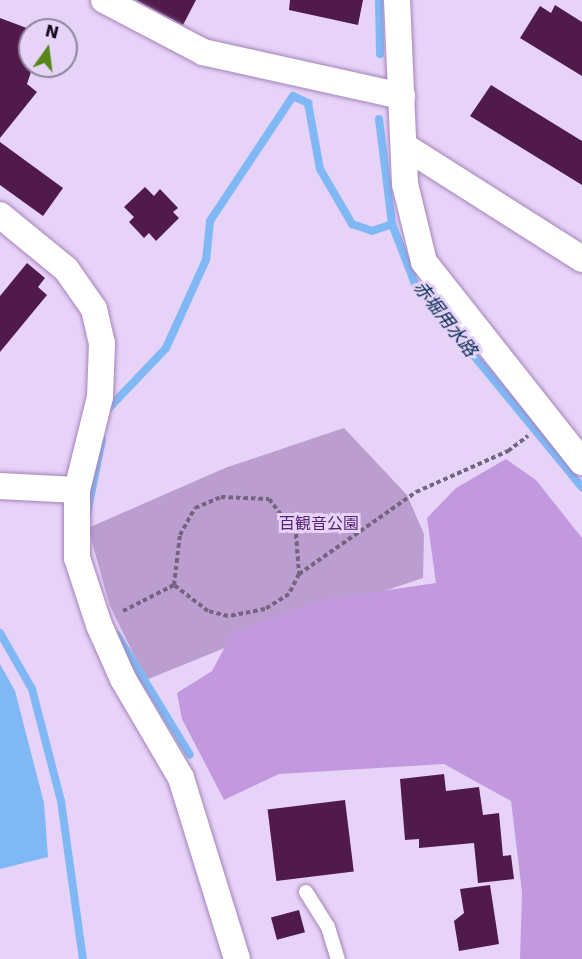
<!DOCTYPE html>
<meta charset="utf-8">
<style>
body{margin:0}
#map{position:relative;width:582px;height:959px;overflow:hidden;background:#e7d3f7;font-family:"DejaVu Sans","Noto Sans JP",sans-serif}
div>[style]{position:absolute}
.green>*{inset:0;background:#bb9dd0}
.forest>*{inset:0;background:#c299de}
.water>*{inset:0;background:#7fb8f5}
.stream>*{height:8px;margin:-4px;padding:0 4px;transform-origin:4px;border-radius:4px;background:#7fb8f5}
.building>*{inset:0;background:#511a4c;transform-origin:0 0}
.path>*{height:4px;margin-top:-2px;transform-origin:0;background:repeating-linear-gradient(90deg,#74647f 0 4.5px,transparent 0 7.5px)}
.roads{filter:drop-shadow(0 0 2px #a483bb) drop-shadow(0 0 2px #a483bb)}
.service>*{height:14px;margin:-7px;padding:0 7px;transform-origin:7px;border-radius:7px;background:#fff}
.minor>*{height:26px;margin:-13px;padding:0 13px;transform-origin:13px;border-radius:13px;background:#fff}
span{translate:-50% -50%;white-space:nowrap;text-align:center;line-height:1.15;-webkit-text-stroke:6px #e7d3f7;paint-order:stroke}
.park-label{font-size:16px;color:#552172}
.water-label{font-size:18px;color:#012b51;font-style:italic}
.north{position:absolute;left:18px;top:18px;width:60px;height:60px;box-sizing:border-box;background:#e7d3f7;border:2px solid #92819f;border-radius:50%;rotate:14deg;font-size:16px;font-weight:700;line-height:24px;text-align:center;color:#13071b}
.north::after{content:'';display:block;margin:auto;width:21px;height:27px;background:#578618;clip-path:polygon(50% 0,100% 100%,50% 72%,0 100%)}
</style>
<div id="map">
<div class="green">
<div style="clip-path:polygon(344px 428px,407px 495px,424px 534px,423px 578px,276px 627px,146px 680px,110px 606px,88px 528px,225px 468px)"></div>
</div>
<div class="forest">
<div style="clip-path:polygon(506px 459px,536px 480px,582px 538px,582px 959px,520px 959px,522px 892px,511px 801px,444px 764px,279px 774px,224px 800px,182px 719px,177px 693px,212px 671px,233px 632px,321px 600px,436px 583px,427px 518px,456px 488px)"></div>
</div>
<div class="water">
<div style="clip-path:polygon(0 664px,15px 691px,44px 803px,48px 857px,0 869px)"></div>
</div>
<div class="stream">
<div style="left:379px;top:0;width:54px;rotate:88.9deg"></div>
<div style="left:379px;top:119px;width:106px;rotate:82.9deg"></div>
<div style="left:392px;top:224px;width:64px;rotate:69deg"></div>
<div style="left:415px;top:284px;width:263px;rotate:50.6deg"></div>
<div style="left:108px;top:409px;width:84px;rotate:-46.4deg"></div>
<div style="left:166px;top:348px;width:97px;rotate:-65.6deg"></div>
<div style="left:206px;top:260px;width:39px;rotate:-84deg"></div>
<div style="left:210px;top:221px;width:150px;rotate:-56.4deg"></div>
<div style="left:293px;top:96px;width:17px;rotate:25deg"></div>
<div style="left:308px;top:103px;width:67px;rotate:79.7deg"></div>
<div style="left:320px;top:169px;width:64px;rotate:59.8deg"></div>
<div style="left:352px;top:224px;width:21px;rotate:19deg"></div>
<div style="left:372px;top:231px;width:21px;rotate:-19deg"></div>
<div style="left:87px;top:514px;width:76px;rotate:-78.7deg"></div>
<div style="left:0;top:633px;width:64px;rotate:60.3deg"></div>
<div style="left:32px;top:689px;width:116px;rotate:75.5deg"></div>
<div style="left:61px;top:801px;width:160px;rotate:82.1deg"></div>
<div style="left:117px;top:635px;width:140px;rotate:58.7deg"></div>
</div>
<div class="building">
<div style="clip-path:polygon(136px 0,196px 0,183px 25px)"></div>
<div style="clip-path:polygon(290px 0,363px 0,358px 25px,289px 10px)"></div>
<div style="clip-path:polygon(555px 5px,582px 22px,582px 76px,520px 38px,540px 6px,551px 13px)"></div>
<div style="clip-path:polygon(0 18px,32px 30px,33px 66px,27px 84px,37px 92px,0 138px)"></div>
<div style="clip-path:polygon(491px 85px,582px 141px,582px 185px,470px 116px)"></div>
<div style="clip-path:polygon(0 142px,63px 188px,43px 216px,0 185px)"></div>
<div style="clip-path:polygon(145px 187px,154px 196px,160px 189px,178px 208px,173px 212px,179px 218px,156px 241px,149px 233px,144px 238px,129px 222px,134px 217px,124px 207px)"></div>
<div style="clip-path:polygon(27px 263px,45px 278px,38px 287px,47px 295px,0 352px,0 296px)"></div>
<div style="clip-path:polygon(444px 774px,446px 791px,479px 787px,483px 815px,499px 813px,503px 856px,511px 855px,514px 879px,478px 883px,474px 843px,419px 848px,419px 839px,405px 840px,400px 779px)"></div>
<div style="left:345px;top:800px;width:72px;height:78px;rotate:83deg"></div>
<div style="clip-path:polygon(490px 885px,499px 944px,459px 951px,454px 921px,464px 913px,460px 889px)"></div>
<div style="left:299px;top:910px;width:23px;height:29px;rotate:75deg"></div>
</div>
<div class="path">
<div style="left:299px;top:574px;width:143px;rotate:-35deg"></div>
<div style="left:416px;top:492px;width:101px;rotate:-24deg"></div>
<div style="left:508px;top:451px;width:25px;rotate:-37deg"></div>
<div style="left:123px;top:611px;width:57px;rotate:-27deg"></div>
<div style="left:174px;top:585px;width:50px;rotate:-83.2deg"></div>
<div style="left:180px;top:535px;width:31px;rotate:-61deg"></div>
<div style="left:195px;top:508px;width:28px;rotate:-23deg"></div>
<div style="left:221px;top:497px;width:48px;rotate:2.4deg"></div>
<div style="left:269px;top:499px;width:44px;rotate:52.4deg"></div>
<div style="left:296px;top:534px;width:40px;rotate:85.7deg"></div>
<div style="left:299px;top:574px;width:22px;rotate:117deg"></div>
<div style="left:289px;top:594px;width:28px;rotate:148deg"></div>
<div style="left:265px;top:609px;width:38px;rotate:169deg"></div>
<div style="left:228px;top:616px;width:21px;rotate:-166deg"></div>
<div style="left:208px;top:611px;width:43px;rotate:-142.6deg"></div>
</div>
<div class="roads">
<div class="service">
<div style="left:306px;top:892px;width:41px;rotate:57.8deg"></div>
<div style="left:328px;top:927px;width:34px;rotate:73deg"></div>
</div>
<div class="minor">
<div style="left:104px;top:0;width:112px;rotate:27.7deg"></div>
<div style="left:203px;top:52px;width:204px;rotate:12.5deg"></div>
<div style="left:397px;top:0;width:184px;rotate:87.5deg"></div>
<div style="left:405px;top:184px;width:80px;rotate:76.3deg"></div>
<div style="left:424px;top:262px;width:255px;rotate:51.7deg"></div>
<div style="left:404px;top:146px;width:211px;rotate:32.4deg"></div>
<div style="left:0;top:215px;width:85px;rotate:39.3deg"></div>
<div style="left:66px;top:269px;width:49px;rotate:55deg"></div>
<div style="left:94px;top:309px;width:35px;rotate:77deg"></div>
<div style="left:102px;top:343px;width:54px;rotate:92.1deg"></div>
<div style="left:100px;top:397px;width:96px;rotate:103.9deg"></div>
<div style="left:0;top:486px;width:77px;rotate:3deg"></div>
<div style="left:77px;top:490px;width:68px;rotate:90deg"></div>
<div style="left:77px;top:558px;width:71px;rotate:71.8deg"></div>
<div style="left:99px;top:625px;width:59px;rotate:66deg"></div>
<div style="left:123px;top:679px;width:115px;rotate:59.6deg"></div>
<div style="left:181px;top:778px;width:189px;rotate:72.8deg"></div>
</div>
</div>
<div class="park-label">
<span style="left:319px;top:524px">百観音公園</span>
</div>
<div class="water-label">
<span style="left:445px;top:319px;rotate:52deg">赤堀用水路</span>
</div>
<div class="north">N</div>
</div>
